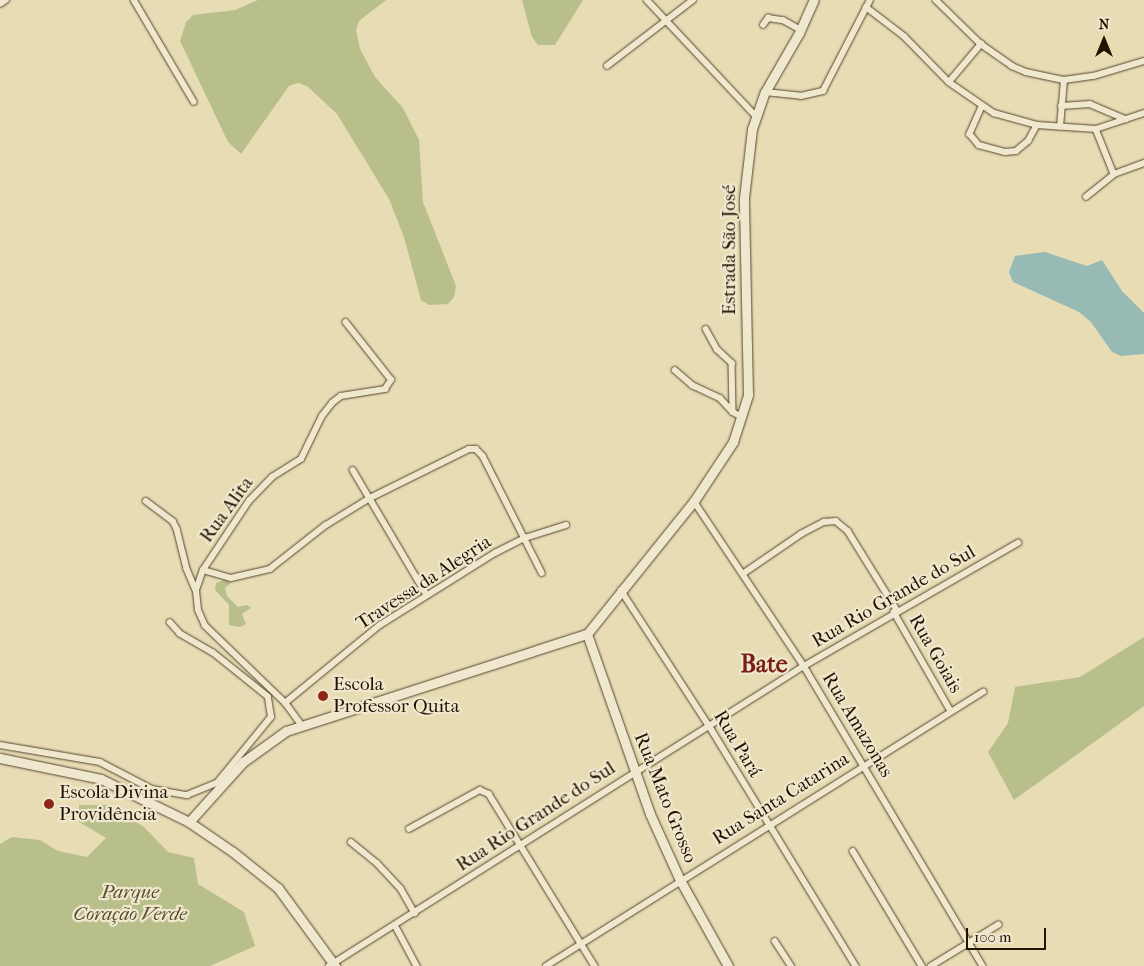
<!DOCTYPE html>
<meta charset="utf-8">
<style>
body{margin:0}
#map{position:relative;width:1144px;height:966px;overflow:hidden;background:#e7dcb4;font-family:"IM FELL French Canon",serif}
div>[style]{position:absolute}
.green>*{inset:0;background:#b9bf8a}
.water>*{inset:0;background:#98bab5}
.roads{filter:drop-shadow(0 0 1px #55442d) drop-shadow(0 0 1px #55442d)}
.street>*{height:5.5px;margin:-2.75px;padding:0 2.75px;transform-origin:2.75px;border-radius:2.75px;background:#efe8ce}
.secondary>*{height:9px;margin:-4.5px;padding:0 4.5px;transform-origin:4.5px;border-radius:4.5px;background:#efe8ce}
.dots>*{width:14px;height:14px;translate:-50% -50%;box-sizing:border-box;border:2px solid #efe8ce;border-radius:50%}
span{translate:-50% -50%;white-space:nowrap;text-align:center;line-height:1.15;-webkit-text-stroke:4.5px #efe8ce;paint-order:stroke}
.street-label{font-size:19px;color:#241200}
.poi-label{font-size:19px;color:#241200}
.left{translate:0 -50%;text-align:left}
.park-label{font-size:19px;color:#584f30;font-style:italic}
.district-label{font-size:24px;color:#7a1f14;font-weight:700}
.north{position:absolute;left:1079px;top:15px;width:50px;height:50px;-webkit-text-stroke:4px #efe8ce;paint-order:stroke;rotate:0deg;font-size:14px;font-weight:700;line-height:20px;text-align:center;color:#241200}
.north::after{content:'';display:block;margin:auto;width:18px;height:22px;background:#241200;clip-path:polygon(50% 0,100% 100%,50% 72%,0 100%)}
.scale{position:absolute;left:966px;top:928px;width:80px;height:22px;box-sizing:border-box;border:2px solid #241200;border-top:0;padding-left:6px;font-size:15px;line-height:18px;white-space:nowrap;color:#241200;-webkit-text-stroke:4px #efe8ce;paint-order:stroke}
</style>
<div id="map">
<div class="green">
<div style="clip-path:polygon(258px 0,386px 0,359px 21px,356px 30px,360px 49px,375px 77px,403px 108px,419px 140px,423px 202px,456px 286px,454px 297px,448px 304px,429px 305px,421px 300px,404px 237px,389px 199px,337px 114px,307px 86px,298px 83px,289px 86px,241px 154px,228px 142px,180px 41px,186px 22px,193px 15px,235px 10px)"></div>
<div style="clip-path:polygon(522px 0,583px 0,555px 45px,538px 45px,532px 37px)"></div>
<div style="clip-path:polygon(227px 579px,231px 583px,225px 588px,227px 596px,238px 607px,247px 605px,251px 608px,242px 614px,246px 624px,240px 627px,229px 625px,229px 605px,215px 590px,216px 583px)"></div>
<div style="clip-path:polygon(1144px 637px,1144px 706px,1014px 800px,988px 752px,1008px 723px,1015px 687px,1080px 677px)"></div>
<div style="clip-path:polygon(79px 805px,107px 805px,144px 827px,168px 852px,194px 858px,198px 884px,244px 912px,255px 946px,210px 966px,0 966px,0 844px,12px 837px,40px 840px,58px 851px,87px 857px,106px 838px,79px 822px)"></div>
</div>
<div class="water">
<div style="clip-path:polygon(1045px 252px,1087px 266px,1102px 260px,1122px 291px,1144px 313px,1144px 354px,1121px 356px,1112px 352px,1091px 322px,1079px 312px,1013px 282px,1009px 272px,1015px 256px)"></div>
</div>
<div class="roads">
<div class="street">
<div style="left:134px;top:0;width:118px;rotate:59.5deg"></div>
<div style="left:647px;top:0;width:158px;rotate:46.8deg"></div>
<div style="left:936px;top:0;width:63px;rotate:44.4deg"></div>
<div style="left:981px;top:44px;width:38px;rotate:35deg"></div>
<div style="left:1012px;top:66px;width:15px;rotate:23deg"></div>
<div style="left:1026px;top:72px;width:39px;rotate:12deg"></div>
<div style="left:1064px;top:80px;width:30px;rotate:-8deg"></div>
<div style="left:1094px;top:76px;width:52px;rotate:-16.7deg"></div>
<div style="left:0;top:4px;width:7px;rotate:-34deg"></div>
<div style="left:866px;top:7px;width:48px;rotate:37.3deg"></div>
<div style="left:904px;top:36px;width:64px;rotate:45.6deg"></div>
<div style="left:949px;top:82px;width:55px;rotate:34.6deg"></div>
<div style="left:994px;top:113px;width:45px;rotate:15.6deg"></div>
<div style="left:1037px;top:125px;width:59px;rotate:3.9deg"></div>
<div style="left:1096px;top:129px;width:51px;rotate:-18.4deg"></div>
<div style="left:763px;top:25px;width:9px;rotate:-54deg"></div>
<div style="left:768px;top:18px;width:15px;rotate:8deg"></div>
<div style="left:783px;top:20px;width:21px;rotate:29deg"></div>
<div style="left:607px;top:66px;width:108px;rotate:-37.5deg"></div>
<div style="left:949px;top:82px;width:50px;rotate:-49.9deg"></div>
<div style="left:765px;top:92px;width:36px;rotate:6deg"></div>
<div style="left:801px;top:96px;width:23px;rotate:-13deg"></div>
<div style="left:823px;top:91px;width:102px;rotate:-62.7deg"></div>
<div style="left:1061px;top:106px;width:29px;rotate:-4deg"></div>
<div style="left:1090px;top:104px;width:39px;rotate:23deg"></div>
<div style="left:982px;top:107px;width:30px;rotate:114deg"></div>
<div style="left:970px;top:134px;width:14px;rotate:51deg"></div>
<div style="left:979px;top:145px;width:27px;rotate:15deg"></div>
<div style="left:1005px;top:152px;width:11px;rotate:-5deg"></div>
<div style="left:1016px;top:151px;width:16px;rotate:-40deg"></div>
<div style="left:1028px;top:141px;width:18px;rotate:-61deg"></div>
<div style="left:1060px;top:127px;width:47px;rotate:-85.1deg"></div>
<div style="left:1096px;top:129px;width:48px;rotate:68.2deg"></div>
<div style="left:1086px;top:197px;width:36px;rotate:-39deg"></div>
<div style="left:1114px;top:174px;width:32px;rotate:-20deg"></div>
<div style="left:706px;top:329px;width:23px;rotate:61deg"></div>
<div style="left:717px;top:349px;width:21px;rotate:43deg"></div>
<div style="left:732px;top:363px;width:49px;rotate:88.8deg"></div>
<div style="left:733px;top:412px;width:10px;rotate:29deg"></div>
<div style="left:675px;top:370px;width:23px;rotate:41deg"></div>
<div style="left:692px;top:385px;width:31px;rotate:25deg"></div>
<div style="left:720px;top:398px;width:19px;rotate:47deg"></div>
<div style="left:353px;top:470px;width:145px;rotate:59.4deg"></div>
<div style="left:146px;top:501px;width:34px;rotate:37deg"></div>
<div style="left:173px;top:521px;width:9px;rotate:63deg"></div>
<div style="left:177px;top:529px;width:41px;rotate:76deg"></div>
<div style="left:187px;top:569px;width:23px;rotate:67deg"></div>
<div style="left:694px;top:501px;width:198px;rotate:56.3deg"></div>
<div style="left:804px;top:666px;width:349px;rotate:59.2deg"></div>
<div style="left:203px;top:570px;width:29px;rotate:16deg"></div>
<div style="left:231px;top:578px;width:40px;rotate:-13deg"></div>
<div style="left:270px;top:569px;width:71px;rotate:-38.2deg"></div>
<div style="left:326px;top:525px;width:52px;rotate:-31.5deg"></div>
<div style="left:370px;top:498px;width:110px;rotate:-26.3deg"></div>
<div style="left:469px;top:449px;width:7px"></div>
<div style="left:476px;top:449px;width:10px;rotate:45deg"></div>
<div style="left:483px;top:456px;width:131px;rotate:63.2deg"></div>
<div style="left:744px;top:573px;width:69px;rotate:-34.4deg"></div>
<div style="left:801px;top:534px;width:26px;rotate:-28deg"></div>
<div style="left:824px;top:522px;width:12px;rotate:-5deg"></div>
<div style="left:836px;top:521px;width:16px;rotate:40deg"></div>
<div style="left:848px;top:531px;width:93px;rotate:58.2deg"></div>
<div style="left:621px;top:590px;width:163px;rotate:57deg"></div>
<div style="left:710px;top:727px;width:280px;rotate:58.6deg"></div>
<div style="left:894px;top:612px;width:114px;rotate:60.1deg"></div>
<div style="left:285px;top:703px;width:123px;rotate:-39.4deg"></div>
<div style="left:380px;top:625px;width:136px;rotate:-32.1deg"></div>
<div style="left:495px;top:553px;width:34px;rotate:-27deg"></div>
<div style="left:525px;top:538px;width:43px;rotate:-17.6deg"></div>
<div style="left:301px;top:725px;width:27px;rotate:-126deg"></div>
<div style="left:285px;top:703px;width:111px;rotate:-136.1deg"></div>
<div style="left:205px;top:626px;width:17px;rotate:-114deg"></div>
<div style="left:198px;top:610px;width:20px;rotate:-96deg"></div>
<div style="left:196px;top:590px;width:21px;rotate:-71deg"></div>
<div style="left:203px;top:570px;width:83px;rotate:-56.3deg"></div>
<div style="left:249px;top:501px;width:33px;rotate:-46deg"></div>
<div style="left:272px;top:477px;width:34px;rotate:-32deg"></div>
<div style="left:301px;top:459px;width:48px;rotate:-64deg"></div>
<div style="left:322px;top:416px;width:16px;rotate:-52deg"></div>
<div style="left:332px;top:403px;width:11px;rotate:-38deg"></div>
<div style="left:341px;top:396px;width:45px;rotate:-9deg"></div>
<div style="left:385px;top:389px;width:11px;rotate:-56deg"></div>
<div style="left:391px;top:380px;width:73px;rotate:-128.3deg"></div>
<div style="left:0;top:745px;width:101px;rotate:9.6deg"></div>
<div style="left:100px;top:762px;width:59px;rotate:27.4deg"></div>
<div style="left:152px;top:789px;width:36px;rotate:10deg"></div>
<div style="left:187px;top:795px;width:32px;rotate:-22deg"></div>
<div style="left:217px;top:783px;width:85px;rotate:-50.7deg"></div>
<div style="left:271px;top:717px;width:20px;rotate:-99deg"></div>
<div style="left:268px;top:697px;width:70px;rotate:-141.3deg"></div>
<div style="left:213px;top:653px;width:38px;rotate:-150deg"></div>
<div style="left:180px;top:634px;width:15px;rotate:-132deg"></div>
<div style="left:409px;top:829px;width:81px;rotate:-28.8deg"></div>
<div style="left:480px;top:790px;width:10px;rotate:24deg"></div>
<div style="left:489px;top:794px;width:202px;rotate:58.4deg"></div>
<div style="left:351px;top:842px;width:33px;rotate:39deg"></div>
<div style="left:377px;top:863px;width:35px;rotate:47deg"></div>
<div style="left:401px;top:889px;width:28px;rotate:60deg"></div>
<div style="left:853px;top:851px;width:134px;rotate:59deg"></div>
<div style="left:395px;top:925px;width:47px;rotate:61.8deg"></div>
<div style="left:775px;top:941px;width:30px;rotate:57deg"></div>
<div style="left:329px;top:966px;width:562px;rotate:-32.28deg"></div>
<div style="left:804px;top:666px;width:247px;rotate:-29.9deg"></div>
<div style="left:546px;top:966px;width:516px;rotate:-32.09deg"></div>
<div style="left:931px;top:966px;width:79px;rotate:-31.5deg"></div>
</div>
<div class="secondary">
<div style="left:587px;top:634px;width:191px;rotate:70.7deg"></div>
<div style="left:650px;top:814px;width:72px;rotate:65.6deg"></div>
<div style="left:680px;top:880px;width:98px;rotate:60.8deg"></div>
<div style="left:0;top:758px;width:103px;rotate:11.7deg"></div>
<div style="left:101px;top:779px;width:98px;rotate:26deg"></div>
<div style="left:189px;top:822px;width:53px;rotate:34.3deg"></div>
<div style="left:233px;top:852px;width:58px;rotate:38.7deg"></div>
<div style="left:278px;top:888px;width:97px;rotate:53.8deg"></div>
<div style="left:189px;top:822px;width:81px;rotate:-48deg"></div>
<div style="left:243px;top:762px;width:53px;rotate:-35.8deg"></div>
<div style="left:286px;top:731px;width:316px;rotate:-17.9deg"></div>
<div style="left:587px;top:634px;width:171px;rotate:-51.2deg"></div>
<div style="left:694px;top:501px;width:71px;rotate:-56.5deg"></div>
<div style="left:733px;top:442px;width:49px;rotate:-72.3deg"></div>
<div style="left:748px;top:395px;width:197px;rotate:-91.2deg"></div>
<div style="left:744px;top:198px;width:69px;rotate:-83.4deg"></div>
<div style="left:752px;top:129px;width:39px;rotate:-71deg"></div>
<div style="left:765px;top:92px;width:68px;rotate:-60deg"></div>
<div style="left:799px;top:33px;width:36px;rotate:-66deg"></div>
</div>
</div>
<div class="dots">
<div style="left:323px;top:696px;background:#8f2418"></div>
<div style="left:49px;top:804px;background:#8f2418"></div>
</div>
<div class="street-label">
<span style="left:730px;top:250px;rotate:-90deg">Estrada São José</span>
<span style="left:227px;top:510px;rotate:-54deg">Rua Alita</span>
<span style="left:424px;top:583px;rotate:-33deg">Travessa da Alegria</span>
<span style="left:894px;top:597px;rotate:-30deg">Rua Rio Grande do Sul</span>
<span style="left:935px;top:654px;rotate:60deg">Rua Goiais</span>
<span style="left:857px;top:725px;rotate:59deg">Rua Amazonas</span>
<span style="left:737px;top:744px;rotate:59deg">Rua Pará</span>
<span style="left:665px;top:798px;rotate:68deg">Rua Mato Grosso</span>
<span style="left:781px;top:799px;rotate:-32deg">Rua Santa Catarina</span>
<span style="left:536px;top:817px;rotate:-33deg">Rua Rio Grande do Sul</span>
</div>
<div class="poi-label">
<span class="left" style="left:333px;top:696px">Escola<br>Professor Quita</span>
<span class="left" style="left:59px;top:804px">Escola Divina<br>Providência</span>
</div>
<div class="park-label">
<span style="left:130px;top:904px">Parque<br>Coração Verde</span>
</div>
<div class="district-label">
<span style="left:764px;top:665px">Bate</span>
</div>
<div class="north">N</div>
<div class="scale">100 m</div>
</div>
